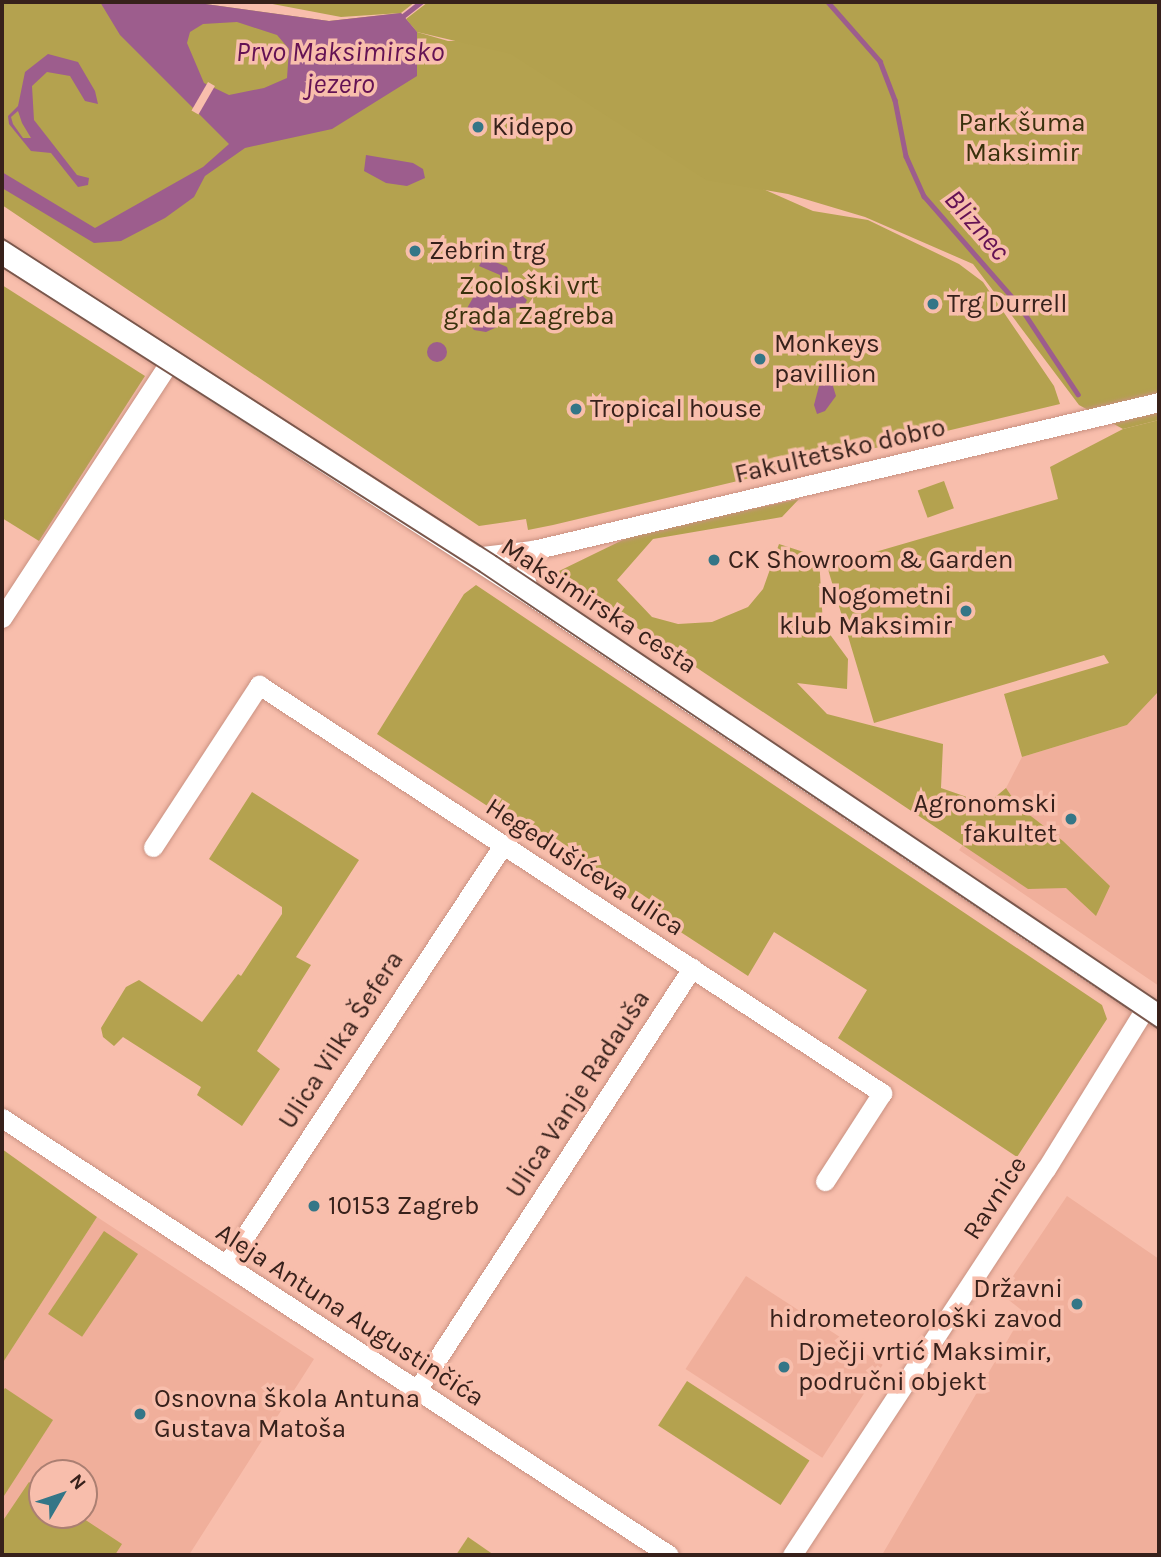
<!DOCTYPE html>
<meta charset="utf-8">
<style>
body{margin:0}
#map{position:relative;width:1161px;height:1557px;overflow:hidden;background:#f8beac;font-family:Karla,sans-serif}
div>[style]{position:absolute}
.built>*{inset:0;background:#f0af9b;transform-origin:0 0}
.green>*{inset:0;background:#b4a24f;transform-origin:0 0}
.forest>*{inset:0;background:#b3a14e}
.water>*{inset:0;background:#9d5d8d}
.round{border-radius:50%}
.pier>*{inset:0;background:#f8beac;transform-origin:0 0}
.stream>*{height:4.5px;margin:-2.25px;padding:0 2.25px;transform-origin:2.25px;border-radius:2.25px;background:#9d5d8d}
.roads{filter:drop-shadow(0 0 2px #c99181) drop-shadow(0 0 2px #c99181)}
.minor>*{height:19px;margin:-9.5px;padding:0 9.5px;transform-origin:9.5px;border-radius:9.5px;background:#fff}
.major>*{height:23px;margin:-11.5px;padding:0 11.5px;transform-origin:11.5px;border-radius:11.5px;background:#fff}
.tram>*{height:2px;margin:-1px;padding:0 1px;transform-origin:1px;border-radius:1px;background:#7a584d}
.dots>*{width:19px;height:19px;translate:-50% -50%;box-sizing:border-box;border:4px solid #f8beac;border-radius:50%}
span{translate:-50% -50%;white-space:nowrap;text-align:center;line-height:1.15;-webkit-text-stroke:7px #f8beac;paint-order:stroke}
.park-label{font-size:26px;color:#39310c}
.poi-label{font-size:26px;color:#37211b}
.left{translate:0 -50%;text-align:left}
.right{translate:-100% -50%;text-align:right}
.street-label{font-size:26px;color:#37211b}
.water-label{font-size:28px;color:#641254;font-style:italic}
.frame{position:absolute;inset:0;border:4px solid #37211b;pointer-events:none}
.north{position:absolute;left:28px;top:1459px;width:70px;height:70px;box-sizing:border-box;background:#f8beac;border:2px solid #ab7f72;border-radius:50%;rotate:51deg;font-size:19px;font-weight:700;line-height:28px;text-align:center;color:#37211b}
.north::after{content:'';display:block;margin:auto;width:24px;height:32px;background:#347687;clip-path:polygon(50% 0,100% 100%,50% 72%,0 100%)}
</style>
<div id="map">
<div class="built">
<div style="clip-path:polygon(1159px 691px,1159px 986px,959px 850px,1006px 788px,1022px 757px,1127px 725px)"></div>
<div style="clip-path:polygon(1067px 1196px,1159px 1259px,1159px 1555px,882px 1555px,1024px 1312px,1001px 1294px)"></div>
<div style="clip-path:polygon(evenodd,97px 1217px,314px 1359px,189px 1555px,2px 1555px,2px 1364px,97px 1217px,42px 1473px,84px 1473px,84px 1515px,42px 1515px,42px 1473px)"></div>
<div style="left:746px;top:1276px;width:163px;height:111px;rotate:33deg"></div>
</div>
<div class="green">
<div style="clip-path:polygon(2px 2px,191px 2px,329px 21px,401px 13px,417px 32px,448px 41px,516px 40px,745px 181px,813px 211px,868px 220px,959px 264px,983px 282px,1054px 386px,1060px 404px,553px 525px,528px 530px,526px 519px,479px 526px,2px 205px)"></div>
<div style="clip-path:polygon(2px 285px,145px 376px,39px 541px,2px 518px)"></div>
<div style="clip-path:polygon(1159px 420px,1159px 691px,1127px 725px,1022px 757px,1004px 694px,1109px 663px,1104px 655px,874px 723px,827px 566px,1058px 499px,1050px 467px,1123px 429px)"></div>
<div style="left:944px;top:481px;width:29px;height:28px;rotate:70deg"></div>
<div style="clip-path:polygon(476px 585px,1102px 1005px,1107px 1019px,1017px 1157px,838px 1038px,867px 990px,774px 932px,748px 976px,377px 734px,464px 594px)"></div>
<div style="clip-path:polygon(252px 792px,359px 860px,296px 957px,311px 965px,257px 1051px,280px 1069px,242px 1126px,197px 1095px,201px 1087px,123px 1037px,114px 1046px,103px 1037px,101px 1028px,126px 987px,139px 980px,202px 1022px,238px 974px,241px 976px,282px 914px,282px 907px,209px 859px)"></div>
<div style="clip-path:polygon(2px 1149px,97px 1217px,2px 1364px)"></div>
<div style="left:104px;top:1231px;width:41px;height:100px;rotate:34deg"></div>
<div style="left:687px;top:1381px;width:146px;height:53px;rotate:33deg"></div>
<div style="clip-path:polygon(5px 1388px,53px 1420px,2px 1499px,2px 1393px)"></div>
<div style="clip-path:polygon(29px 1482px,42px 1491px,42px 1515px,78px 1515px,122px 1544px,115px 1555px,2px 1555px,2px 1522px)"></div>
<div style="clip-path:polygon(468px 1537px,494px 1555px,456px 1555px)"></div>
</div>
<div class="forest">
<div style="clip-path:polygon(262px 2px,415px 2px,401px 13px,341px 17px)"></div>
<div style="clip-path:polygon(428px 2px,1159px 2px,1159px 420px,1123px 429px,1079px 405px,973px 264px,865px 217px,788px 194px,706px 180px,511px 54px,417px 32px,406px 19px)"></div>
<div style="clip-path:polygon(799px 499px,782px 517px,653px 539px,617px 580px,652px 617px,678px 624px,712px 622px,748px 607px,763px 589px,779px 544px,819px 557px,823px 625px,848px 659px,847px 689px,797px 683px,827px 714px,943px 744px,941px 788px,987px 804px,1006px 788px,1018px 806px,1063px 841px,1110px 886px,1096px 916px,1066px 888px,1028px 889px,555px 573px,637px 533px)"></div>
</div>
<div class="water">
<div style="clip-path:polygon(evenodd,100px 2px,191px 2px,329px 21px,401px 13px,417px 32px,417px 76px,332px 129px,245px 148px,205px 176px,194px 197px,165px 218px,121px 241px,94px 243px,2px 188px,2px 172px,95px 228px,203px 167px,229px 144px,120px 35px,100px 2px,237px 22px,277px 35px,289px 49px,287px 78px,264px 88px,229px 95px,204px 83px,187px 43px,190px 32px,203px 24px,237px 22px)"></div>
<div style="clip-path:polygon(evenodd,48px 54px,78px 62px,95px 91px,98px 104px,85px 101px,70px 76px,47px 72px,32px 86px,34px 120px,77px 175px,89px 178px,88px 185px,78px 187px,51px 153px,31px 151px,9px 124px,8px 116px,18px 106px,25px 72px,48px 54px,18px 111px,22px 123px,31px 138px,23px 138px,13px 124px,11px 117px,18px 111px)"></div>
<div style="clip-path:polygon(366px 155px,413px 163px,423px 169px,425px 178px,407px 186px,386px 183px,364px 171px)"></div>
<div style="clip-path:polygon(484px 257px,507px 267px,513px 287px,527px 300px,524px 306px,507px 309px,497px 327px,486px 332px,474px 330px,466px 320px,466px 310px,478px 289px,486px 288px,497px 297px,503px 294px,500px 275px,479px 266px)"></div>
<div class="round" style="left:427px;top:342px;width:20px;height:20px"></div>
<div style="clip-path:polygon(832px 383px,836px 396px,825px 411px,817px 414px,814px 405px,819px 386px)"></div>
</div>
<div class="pier">
<div style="left:208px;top:82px;width:8px;height:33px;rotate:30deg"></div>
</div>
<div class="stream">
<div style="left:828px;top:2px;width:79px;rotate:48.6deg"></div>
<div style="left:880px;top:61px;width:42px;rotate:69deg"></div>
<div style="left:895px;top:100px;width:57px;rotate:78.9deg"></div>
<div style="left:906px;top:156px;width:44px;rotate:65.8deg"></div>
<div style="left:924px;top:196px;width:145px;rotate:48.9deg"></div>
<div style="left:1019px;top:305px;width:107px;rotate:56.5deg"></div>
<div style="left:403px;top:16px;width:23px;rotate:-38deg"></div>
</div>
<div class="roads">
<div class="minor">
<div style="left:474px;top:557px;width:59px;rotate:-6.8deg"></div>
<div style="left:533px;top:550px;width:643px;rotate:-13.3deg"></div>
<div style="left:529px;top:592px;width:18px;rotate:-106deg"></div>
<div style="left:524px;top:575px;width:27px;rotate:-70deg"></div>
<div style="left:2px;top:618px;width:307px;rotate:-56.8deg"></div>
<div style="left:153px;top:847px;width:194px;rotate:-56.8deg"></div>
<div style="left:259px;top:685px;width:745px;rotate:33.22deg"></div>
<div style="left:882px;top:1093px;width:105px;rotate:122.9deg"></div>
<div style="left:2px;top:1118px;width:797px;rotate:33.23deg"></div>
<div style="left:226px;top:1265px;width:503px;rotate:-56.59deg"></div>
<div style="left:417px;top:1390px;width:504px;rotate:-56.91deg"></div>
<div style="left:792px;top:1555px;width:462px;rotate:-56.7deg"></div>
<div style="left:1046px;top:1169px;width:190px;rotate:-58.3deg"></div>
</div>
<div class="major">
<div style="left:2px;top:252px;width:632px;rotate:32.86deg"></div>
<div style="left:533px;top:595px;width:754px;rotate:33.92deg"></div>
</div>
</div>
<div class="tram">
<div style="left:2px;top:238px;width:588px;rotate:32.77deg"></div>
<div style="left:496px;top:556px;width:799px;rotate:33.93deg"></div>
<div style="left:2px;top:267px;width:566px;rotate:32.51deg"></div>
<div style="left:479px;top:571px;width:820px;rotate:33.96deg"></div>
</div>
<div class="dots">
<div style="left:478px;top:127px;background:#347687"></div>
<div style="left:415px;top:251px;background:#347687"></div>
<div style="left:933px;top:304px;background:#347687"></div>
<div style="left:760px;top:359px;background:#347687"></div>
<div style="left:576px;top:409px;background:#347687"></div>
<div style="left:714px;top:560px;background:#347687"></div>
<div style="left:966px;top:611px;background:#347687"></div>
<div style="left:1071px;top:819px;background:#347687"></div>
<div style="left:314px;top:1206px;background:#347687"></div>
<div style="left:1077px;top:1304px;background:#347687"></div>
<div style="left:784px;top:1367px;background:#347687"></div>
<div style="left:140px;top:1414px;background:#347687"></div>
</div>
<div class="park-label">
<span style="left:1022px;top:138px">Park šuma<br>Maksimir</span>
<span style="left:529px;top:301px">Zoološki vrt<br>grada Zagreba</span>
</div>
<div class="poi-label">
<span class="left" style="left:492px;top:127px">Kidepo</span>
<span class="left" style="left:429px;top:251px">Zebrin trg</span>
<span class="left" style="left:947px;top:304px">Trg Durrell</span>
<span class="left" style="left:774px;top:359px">Monkeys<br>pavillion</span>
<span class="left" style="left:590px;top:409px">Tropical house</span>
<span class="left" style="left:728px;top:560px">CK Showroom &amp; Garden</span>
<span class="right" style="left:952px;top:611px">Nogometni<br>klub Maksimir</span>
<span class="right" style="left:1057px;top:819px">Agronomski<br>fakultet</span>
<span class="left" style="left:328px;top:1206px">10153 Zagreb</span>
<span class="right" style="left:1063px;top:1304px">Državni<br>hidrometeorološki zavod</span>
<span class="left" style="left:798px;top:1367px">Dječji vrtić Maksimir,<br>područni objekt</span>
<span class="left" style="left:154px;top:1414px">Osnovna škola Antuna<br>Gustava Matoša</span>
</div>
<div class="street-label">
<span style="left:840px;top:451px;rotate:-13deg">Fakultetsko dobro</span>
<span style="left:599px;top:606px;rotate:33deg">Maksimirska cesta</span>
<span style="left:585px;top:867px;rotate:33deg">Hegedušićeva ulica</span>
<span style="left:341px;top:1040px;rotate:-57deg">Ulica Vilka Šefera</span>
<span style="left:578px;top:1094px;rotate:-57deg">Ulica Vanje Radauša</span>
<span style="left:995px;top:1198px;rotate:-57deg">Ravnice</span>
<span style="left:350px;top:1315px;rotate:33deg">Aleja Antuna Augustinčića</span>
</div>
<div class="water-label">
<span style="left:340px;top:68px">Prvo Maksimirsko<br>jezero</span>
<span style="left:977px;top:225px;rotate:49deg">Bliznec</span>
</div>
<div class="frame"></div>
<div class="north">N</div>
</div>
